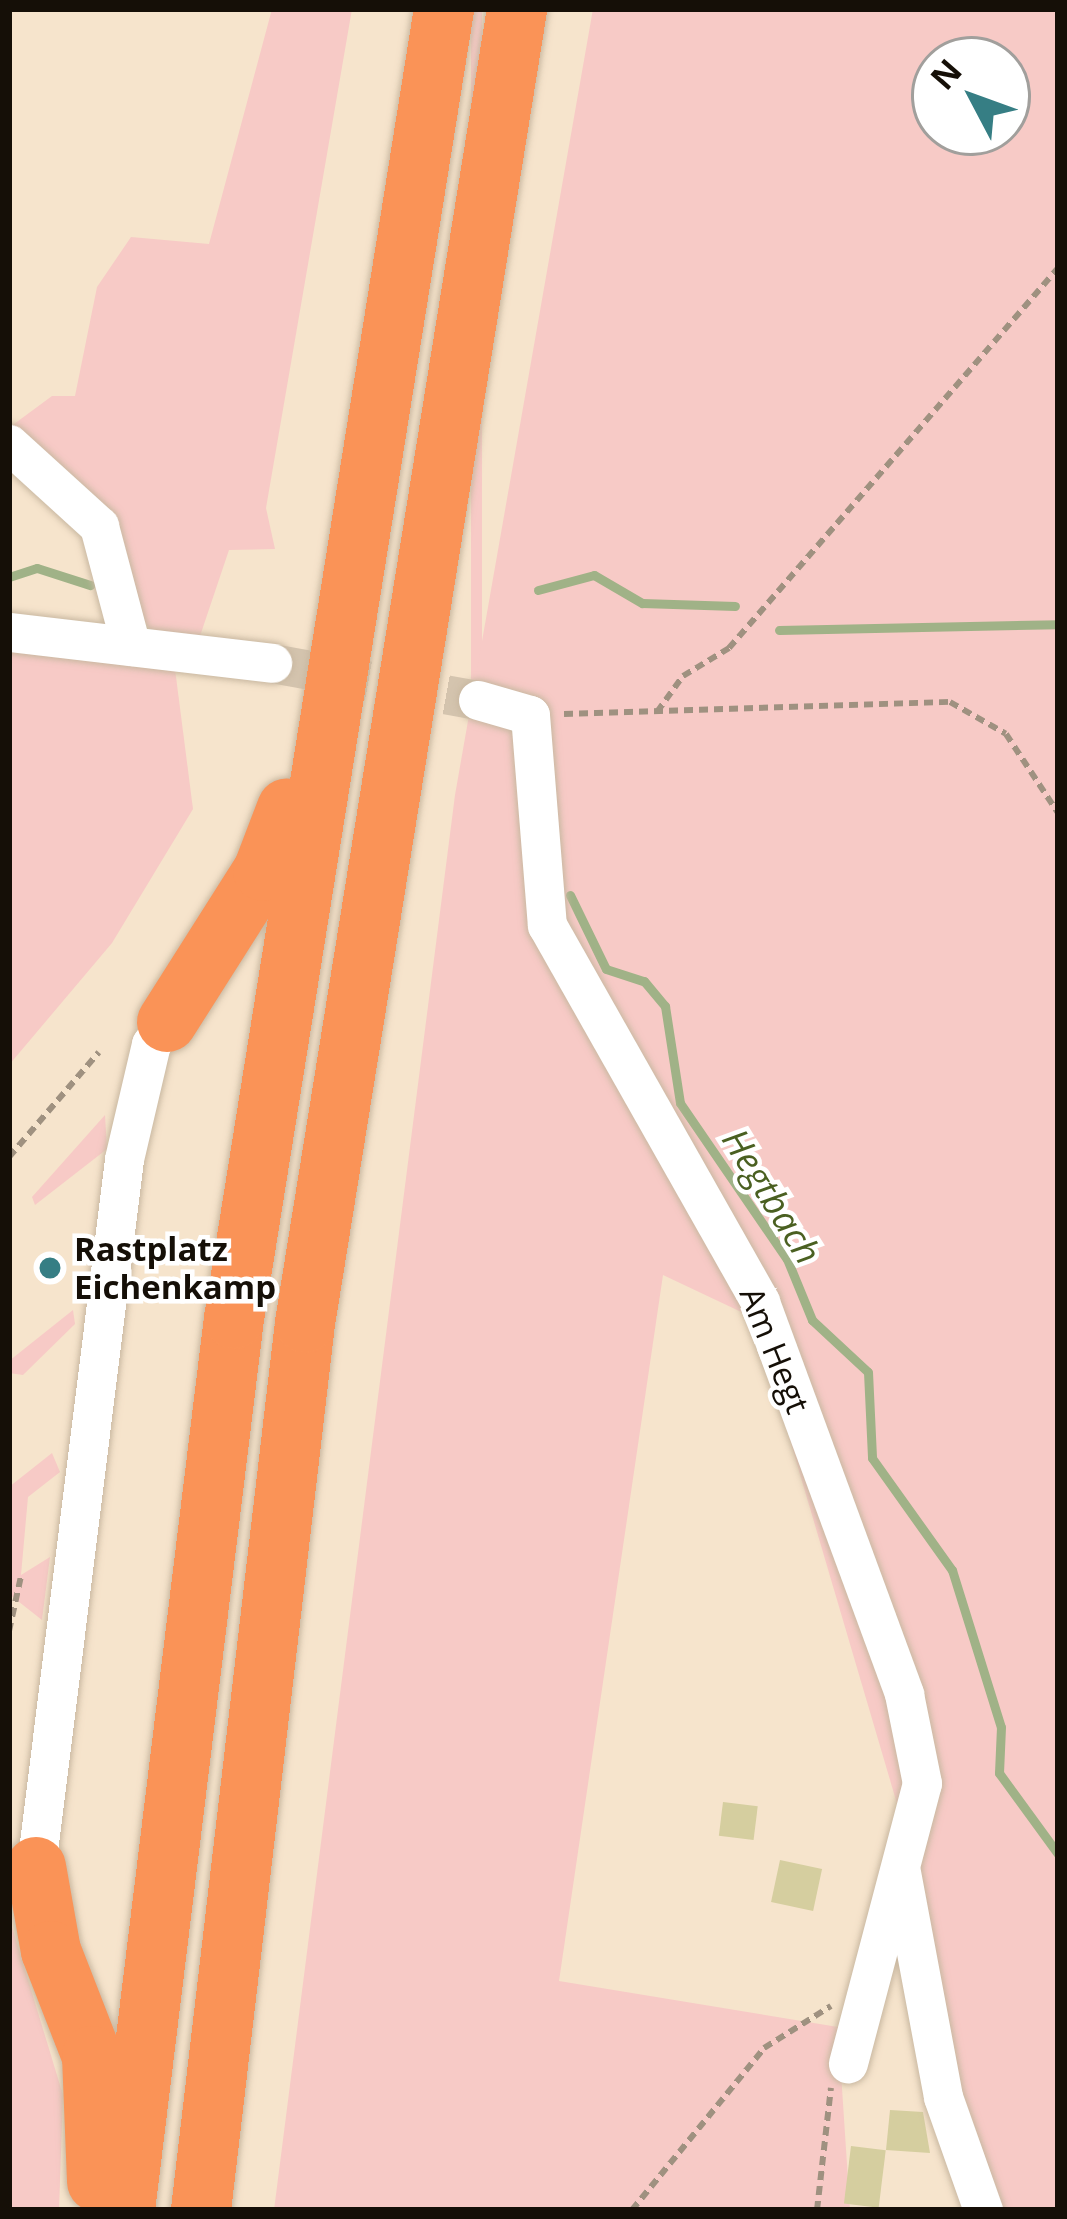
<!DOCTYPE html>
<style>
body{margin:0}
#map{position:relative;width:1067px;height:2219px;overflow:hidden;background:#f6e4cc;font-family:"Open Sans",sans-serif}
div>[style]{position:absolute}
.green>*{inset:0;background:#f7cac6;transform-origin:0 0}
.stream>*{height:9px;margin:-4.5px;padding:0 4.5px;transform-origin:4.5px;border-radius:4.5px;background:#a0b287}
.building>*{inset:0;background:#d5ce9f;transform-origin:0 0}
.minor-tunnel>*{height:39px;margin-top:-19.5px;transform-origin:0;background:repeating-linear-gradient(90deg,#d4c4ae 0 39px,transparent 0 59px)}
.path>*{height:6px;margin-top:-3px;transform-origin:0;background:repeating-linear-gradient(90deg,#9f9180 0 9px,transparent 0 15px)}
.roads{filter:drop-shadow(0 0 3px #c9b8a1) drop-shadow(0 0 3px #c9b8a1)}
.minor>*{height:39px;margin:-19.5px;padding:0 19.5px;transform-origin:19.5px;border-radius:19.5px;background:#fff}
.highway>*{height:60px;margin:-30px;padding:0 30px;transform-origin:30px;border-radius:30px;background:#fa9357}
.dots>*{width:33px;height:33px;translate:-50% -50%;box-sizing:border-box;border:6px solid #fff;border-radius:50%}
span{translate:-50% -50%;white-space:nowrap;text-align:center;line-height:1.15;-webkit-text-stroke:9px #fff;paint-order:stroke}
.poi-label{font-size:33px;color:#150f07;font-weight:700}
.left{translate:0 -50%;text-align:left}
.street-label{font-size:33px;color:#150f07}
.water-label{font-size:36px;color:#4a6021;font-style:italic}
.frame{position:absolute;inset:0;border:12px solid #150f07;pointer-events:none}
.north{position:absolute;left:911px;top:36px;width:120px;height:120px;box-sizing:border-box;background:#fff;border:3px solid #a19f9c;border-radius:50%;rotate:311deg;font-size:33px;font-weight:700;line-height:48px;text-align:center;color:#150f07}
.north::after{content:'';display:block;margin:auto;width:42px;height:54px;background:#367e84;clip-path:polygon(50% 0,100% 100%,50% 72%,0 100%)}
</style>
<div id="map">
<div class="green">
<div style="clip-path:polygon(272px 9px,352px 9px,266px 508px,275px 549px,229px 550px,199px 639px,150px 629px,10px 427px,52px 396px,75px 396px,97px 287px,131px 237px,209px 244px)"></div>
<div style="left:471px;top:9px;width:11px;height:672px"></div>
<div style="clip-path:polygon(evenodd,593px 9px,1058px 9px,1058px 2210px,971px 2210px,947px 2131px,928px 1909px,754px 1318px,663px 1275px,559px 1981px,838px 2027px,850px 2210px,274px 2210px,455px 795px,593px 9px,935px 60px,1007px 60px,1007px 132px,935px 132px,935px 60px)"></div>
<div style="clip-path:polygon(9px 648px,175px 669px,193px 809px,112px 943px,9px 1065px)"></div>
<div style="clip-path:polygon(105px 1115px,107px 1149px,35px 1205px,32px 1197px)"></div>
<div style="clip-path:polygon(73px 1310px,75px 1324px,23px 1375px,9px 1373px,9px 1361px)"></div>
<div style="clip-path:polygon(52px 1453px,60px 1472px,28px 1497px,21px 1575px,50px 1557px,42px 1620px,9px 1594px,9px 1487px)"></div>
<div style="clip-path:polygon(9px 1917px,63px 2095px,59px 2210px,9px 2210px)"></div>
</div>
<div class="stream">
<div style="left:9px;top:577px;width:29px;rotate:-18deg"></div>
<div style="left:37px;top:568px;width:56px;rotate:17.8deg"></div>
<div style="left:538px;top:590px;width:58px;rotate:-15deg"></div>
<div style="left:594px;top:575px;width:56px;rotate:30.3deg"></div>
<div style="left:642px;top:603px;width:93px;rotate:1.8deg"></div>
<div style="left:779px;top:630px;width:279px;rotate:-1.2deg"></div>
<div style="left:570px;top:895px;width:82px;rotate:64.1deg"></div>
<div style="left:606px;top:969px;width:40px;rotate:18deg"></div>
<div style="left:644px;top:981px;width:33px;rotate:50deg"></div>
<div style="left:665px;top:1006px;width:98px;rotate:81.2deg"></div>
<div style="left:680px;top:1103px;width:189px;rotate:55.6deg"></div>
<div style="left:787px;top:1259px;width:66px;rotate:67.7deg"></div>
<div style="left:812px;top:1320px;width:76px;rotate:42.9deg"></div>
<div style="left:868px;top:1372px;width:86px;rotate:87.3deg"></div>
<div style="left:872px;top:1458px;width:138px;rotate:54.5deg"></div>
<div style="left:952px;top:1570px;width:164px;rotate:72.7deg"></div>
<div style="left:1001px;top:1727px;width:46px;rotate:92.5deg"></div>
<div style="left:999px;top:1773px;width:100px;rotate:53.9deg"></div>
</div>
<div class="building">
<div style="left:723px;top:1802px;width:35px;height:34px;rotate:7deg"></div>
<div style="left:780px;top:1860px;width:43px;height:43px;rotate:12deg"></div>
<div style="clip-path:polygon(890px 2110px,923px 2112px,930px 2153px,886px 2150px)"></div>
<div style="left:851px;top:2146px;width:35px;height:58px;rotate:7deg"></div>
</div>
<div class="minor-tunnel">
<div style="left:272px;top:663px;width:209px;rotate:10.2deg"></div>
</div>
<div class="path">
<div style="left:657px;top:712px;width:44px;rotate:-54.2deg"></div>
<div style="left:683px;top:676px;width:54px;rotate:-31.3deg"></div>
<div style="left:729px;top:648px;width:503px;rotate:-49.11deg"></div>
<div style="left:564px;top:714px;width:386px;rotate:-1.8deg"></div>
<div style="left:950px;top:702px;width:64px;rotate:29.7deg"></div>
<div style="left:1006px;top:734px;width:95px;rotate:56.6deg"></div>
<div style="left:9px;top:1157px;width:138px;rotate:-49.4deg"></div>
<div style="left:9px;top:1631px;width:56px;rotate:-77.7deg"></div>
<div style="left:632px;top:2210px;width:209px;rotate:-50.8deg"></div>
<div style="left:764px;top:2048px;width:79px;rotate:-32.1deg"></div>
<div style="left:817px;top:2210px;width:123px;rotate:-83.5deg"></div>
</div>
<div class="roads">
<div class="minor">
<div style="left:9px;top:444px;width:122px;rotate:42.3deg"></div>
<div style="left:99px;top:526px;width:124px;rotate:75.1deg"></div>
<div style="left:9px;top:632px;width:265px;rotate:6.7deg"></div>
<div style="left:478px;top:700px;width:54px;rotate:16.1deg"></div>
<div style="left:530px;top:715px;width:211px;rotate:85.4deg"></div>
<div style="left:547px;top:925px;width:433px;rotate:60.5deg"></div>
<div style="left:760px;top:1302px;width:418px;rotate:69.8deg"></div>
<div style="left:904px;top:1694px;width:91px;rotate:78.6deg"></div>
<div style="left:922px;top:1783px;width:290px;rotate:104.8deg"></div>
<div style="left:36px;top:1867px;width:713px;rotate:-82.91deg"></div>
<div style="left:124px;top:1159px;width:118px;rotate:-76.8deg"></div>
<div style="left:151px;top:1044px;width:27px;rotate:-54deg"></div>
<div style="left:901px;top:1872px;width:229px;rotate:79.4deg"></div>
<div style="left:943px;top:2097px;width:120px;rotate:70.5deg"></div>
</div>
<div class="highway">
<div style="left:167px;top:1022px;width:179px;rotate:-57.6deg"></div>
<div style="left:263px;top:871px;width:67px;rotate:-69.1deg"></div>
<div style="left:36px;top:1867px;width:85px;rotate:79.9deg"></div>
<div style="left:51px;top:1951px;width:113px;rotate:68.7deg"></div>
<div style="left:92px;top:2056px;width:126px;rotate:87.7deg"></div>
<div style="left:125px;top:2210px;width:898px;rotate:-83.03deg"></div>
<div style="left:234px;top:1319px;width:1327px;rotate:-80.89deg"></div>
<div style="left:201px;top:2210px;width:893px;rotate:-83.31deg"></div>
<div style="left:305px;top:1323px;width:1331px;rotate:-80.83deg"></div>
</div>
</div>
<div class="dots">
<div style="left:50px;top:1268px;background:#367e84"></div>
</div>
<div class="poi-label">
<span class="left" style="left:74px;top:1268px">Rastplatz<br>Eichenkamp</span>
</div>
<div class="street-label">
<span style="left:775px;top:1350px;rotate:68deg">Am Hegt</span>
</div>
<div class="water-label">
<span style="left:772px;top:1196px;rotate:58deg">Hegtbach</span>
</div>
<div class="frame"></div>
<div class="north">N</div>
</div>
